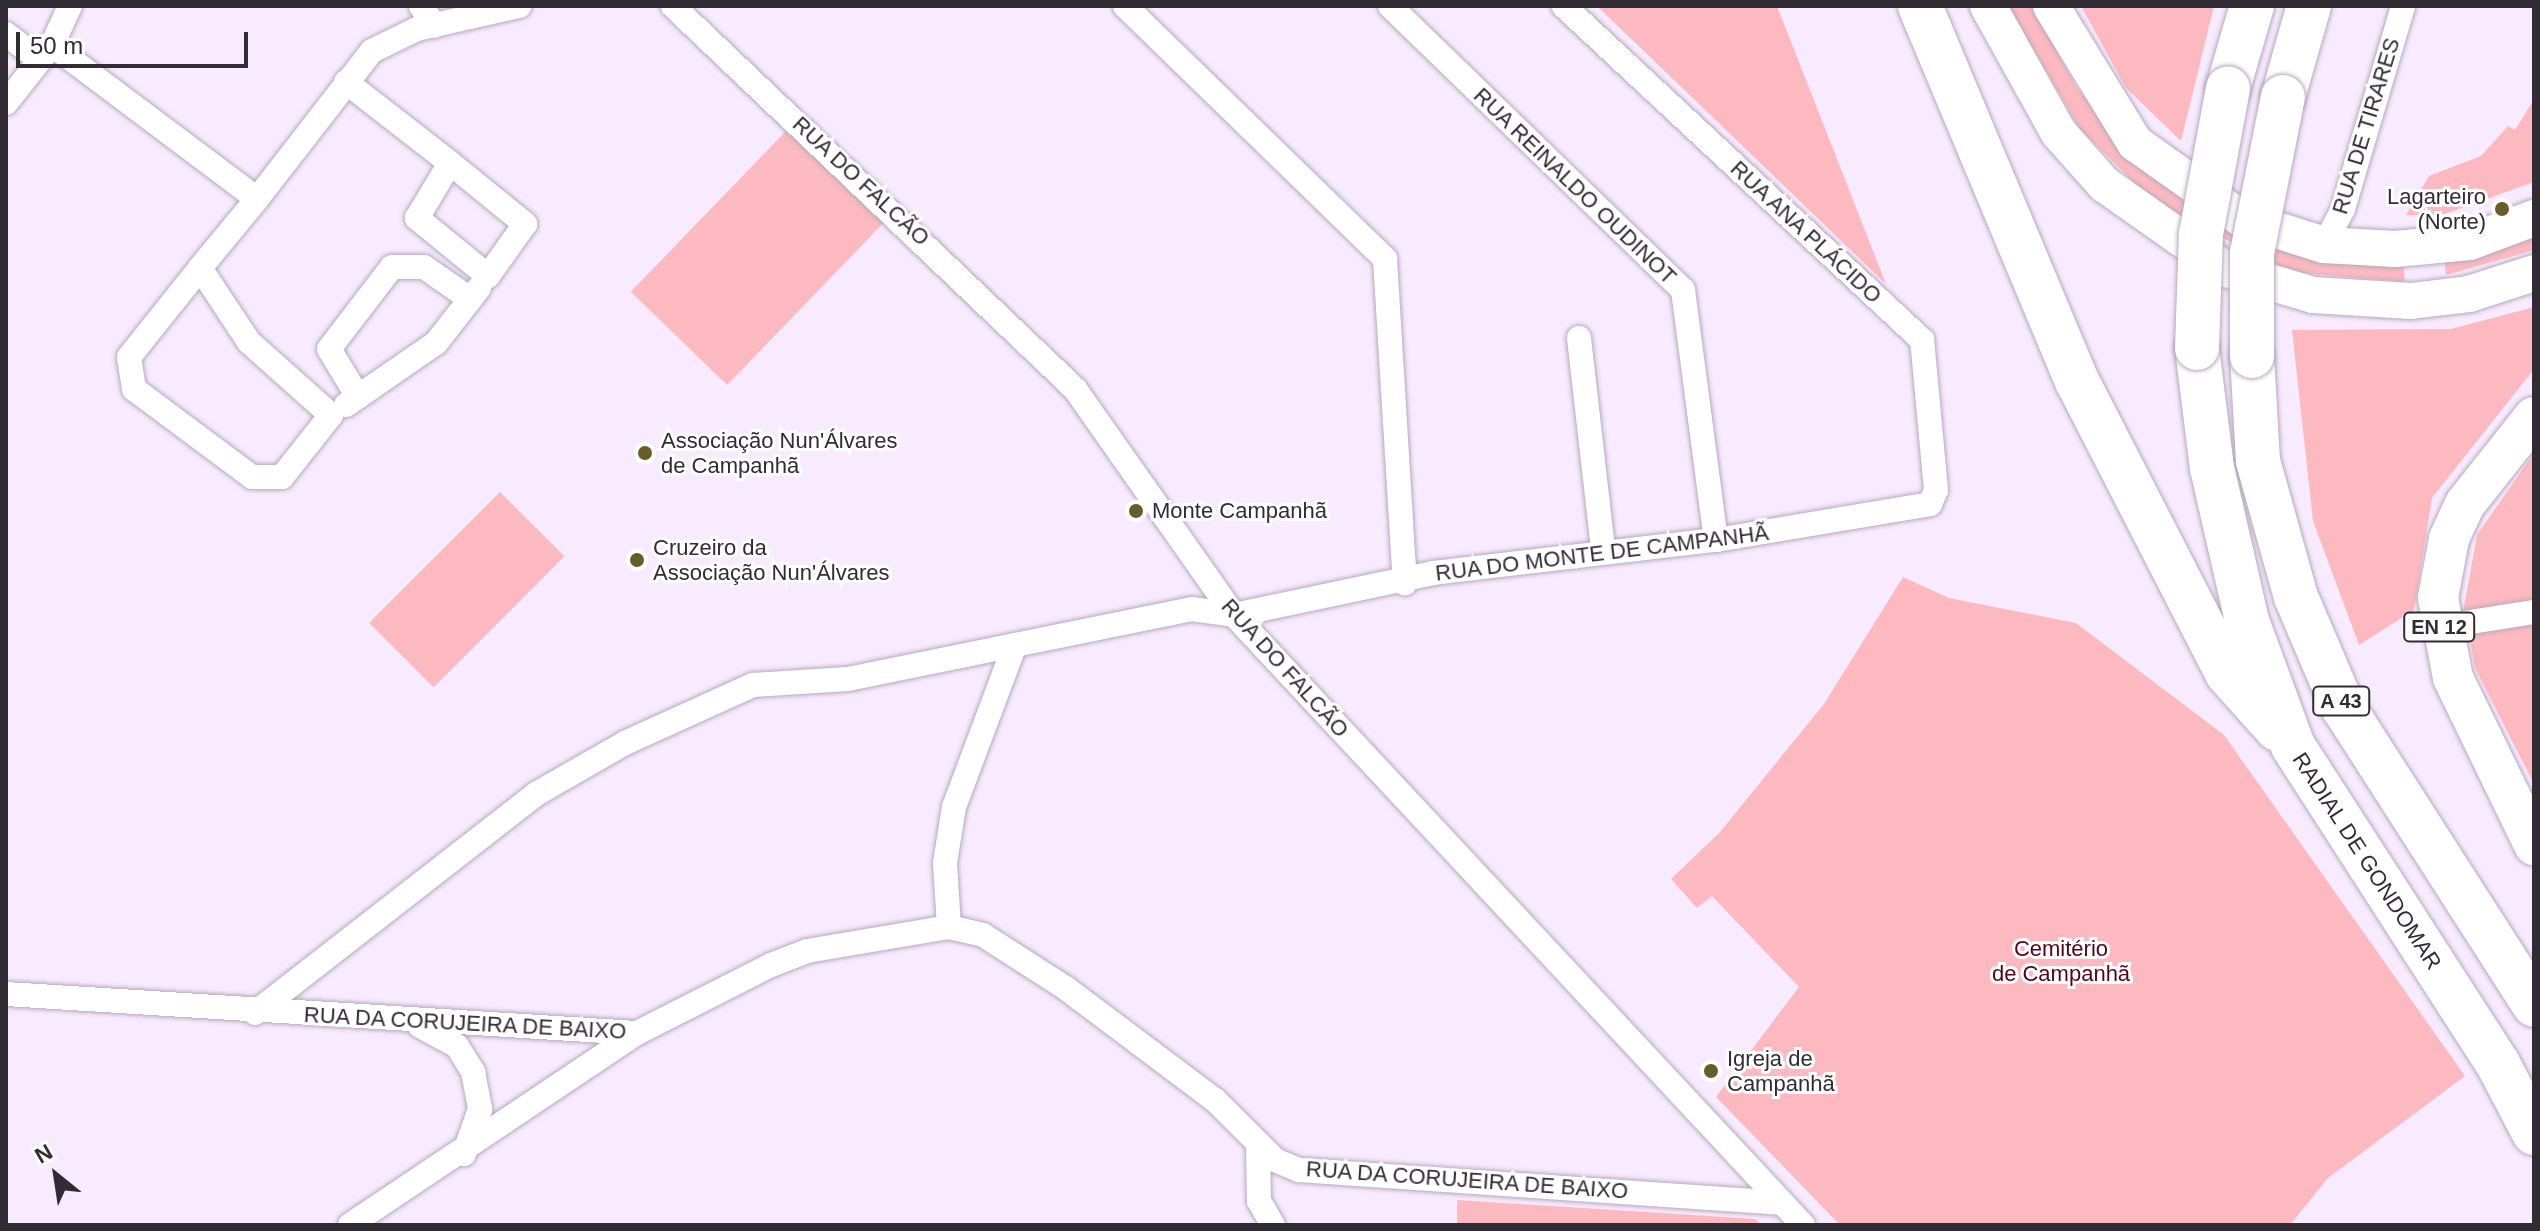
<!DOCTYPE html>
<meta charset="utf-8">
<style>
body{margin:0}
#map{position:relative;width:2540px;height:1231px;overflow:hidden;background:#f8eaff;font-family:Arial,sans-serif}
div>[style]{position:absolute}
.green>*{inset:0;background:#fcb9c0;transform-origin:0 0}
.roads{filter:drop-shadow(0 0 2px #b6a9bd) drop-shadow(0 0 2px #b6a9bd)}
.minor>*{height:24px;margin:-12px;padding:0 12px;transform-origin:12px;border-radius:12px;background:#fff}
.secondary>*{height:36px;margin:-18px;padding:0 18px;transform-origin:18px;border-radius:18px;background:#fff}
.primary>*{height:40px;margin:-20px;padding:0 20px;transform-origin:20px;border-radius:20px;background:#fff}
.motorway>*{height:44px;margin:-22px;padding:0 22px;transform-origin:22px;border-radius:22px;background:#fff}
.bridges{filter:drop-shadow(0 0 2px #b6a9bd) drop-shadow(0 0 2px #b6a9bd)}
.motorway-bridge>*{height:44px;margin:-22px;padding:0 22px;transform-origin:22px;border-radius:22px;background:#fff}
.dots>*{width:22px;height:22px;translate:-50% -50%;box-sizing:border-box;border:4px solid #fff;border-radius:50%}
span{translate:-50% -50%;white-space:nowrap;text-align:center;line-height:1.15;-webkit-text-stroke:6px #fff;paint-order:stroke}
.shield-label span{padding:2px 6px;background:#fff;border:2px solid;border-radius:6px;-webkit-text-stroke-width:0}
.shield-label{font-size:20px;color:#312c34;font-weight:700}
.street-label{font-size:22px;color:#312c34}
.poi-label{font-size:22px;color:#312c34}
.right{translate:-100% -50%;text-align:right}
.left{translate:0 -50%;text-align:left}
.park-label{font-size:22px;color:#56021b}
.frame{position:absolute;inset:0;border:8px solid #312c34;pointer-events:none}
.north{position:absolute;left:16px;top:1135px;width:80px;height:80px;-webkit-text-stroke:6px #fff;paint-order:stroke;rotate:330deg;font-size:22px;font-weight:700;line-height:32px;text-align:center;color:#312c34}
.north::after{content:'';display:block;margin:auto;width:28px;height:36px;background:#312c34;clip-path:polygon(50% 0,100% 100%,50% 72%,0 100%)}
.scale{position:absolute;left:16px;top:32px;width:232px;height:36px;box-sizing:border-box;border:4px solid #312c34;border-top:0;padding-left:10px;font-size:24px;line-height:28px;white-space:nowrap;color:#312c34;-webkit-text-stroke:6px #fff;paint-order:stroke}
</style>
<div id="map">
<div class="green">
<div style="clip-path:polygon(1597px 6px,1777px 6px,1886px 284px)"></div>
<div style="clip-path:polygon(2008px 6px,2032px 6px,2077px 88px,2141px 167px,2403px 259px,2405px 282px,2290px 272px,2156px 204px,2080px 129px)"></div>
<div style="clip-path:polygon(2081px 6px,2214px 6px,2181px 141px,2126px 88px)"></div>
<div style="clip-path:polygon(2534px 99px,2534px 182px,2442px 215px,2406px 215px,2429px 176px,2481px 156px,2508px 126px,2515px 130px)"></div>
<div style="left:787px;top:130px;width:134px;height:225px;rotate:44deg"></div>
<div style="clip-path:polygon(2534px 229px,2534px 250px,2446px 275px,2444px 257px)"></div>
<div style="clip-path:polygon(2534px 307px,2534px 369px,2432px 498px,2414px 610px,2359px 645px,2313px 521px,2292px 330px,2451px 329px)"></div>
<div style="clip-path:polygon(2534px 453px,2534px 784px,2475px 668px,2464px 607px,2477px 535px)"></div>
<div style="left:500px;top:492px;width:91px;height:185px;rotate:45deg"></div>
<div style="clip-path:polygon(1903px 577px,1949px 598px,2076px 623px,2224px 735px,2465px 1076px,2328px 1178px,2290px 1225px,1840px 1225px,1716px 1097px,1799px 987px,1712px 896px,1697px 908px,1671px 879px,1720px 832px,1824px 704px)"></div>
<div style="clip-path:polygon(1457px 1200px,1755px 1219px,1761px 1225px,1457px 1225px)"></div>
</div>
<div class="roads">
<div class="minor">
<div style="left:421px;top:6px;width:24px;rotate:55deg"></div>
<div style="left:673px;top:6px;width:555px;rotate:43.61deg"></div>
<div style="left:1075px;top:389px;width:276px;rotate:54.9deg"></div>
<div style="left:1234px;top:615px;width:834px;rotate:46.99deg"></div>
<div style="left:1125px;top:6px;width:363px;rotate:44.2deg"></div>
<div style="left:1385px;top:259px;width:325px;rotate:86.5deg"></div>
<div style="left:1390px;top:6px;width:408px;rotate:44.1deg"></div>
<div style="left:1683px;top:290px;width:252px;rotate:82.5deg"></div>
<div style="left:6px;top:34px;width:43px;rotate:37.4deg"></div>
<div style="left:52px;top:45px;width:256px;rotate:36.9deg"></div>
<div style="left:346px;top:82px;width:132px;rotate:37.9deg"></div>
<div style="left:6px;top:103px;width:74px;rotate:-51.6deg"></div>
<div style="left:52px;top:45px;width:43px;rotate:-65.2deg"></div>
<div style="left:450px;top:163px;width:97px;rotate:39.1deg"></div>
<div style="left:525px;top:224px;width:64px;rotate:125.4deg"></div>
<div style="left:488px;top:276px;width:92px;rotate:-140.8deg"></div>
<div style="left:417px;top:218px;width:64px;rotate:-59deg"></div>
<div style="left:2324px;top:245px;width:41px;rotate:-62.2deg"></div>
<div style="left:2343px;top:209px;width:212px;rotate:-73.5deg"></div>
<div style="left:200px;top:268px;width:89px;rotate:56.5deg"></div>
<div style="left:249px;top:342px;width:110px;rotate:41.7deg"></div>
<div style="left:331px;top:415px;width:79px;rotate:128.3deg"></div>
<div style="left:282px;top:477px;width:30px;rotate:180deg"></div>
<div style="left:252px;top:477px;width:147px;rotate:-143.3deg"></div>
<div style="left:134px;top:389px;width:32px;rotate:-99deg"></div>
<div style="left:129px;top:357px;width:114px;rotate:-51.4deg"></div>
<div style="left:200px;top:268px;width:89px;rotate:-50.4deg"></div>
<div style="left:257px;top:199px;width:187px;rotate:-52.2deg"></div>
<div style="left:372px;top:51px;width:50px;rotate:-26.1deg"></div>
<div style="left:417px;top:29px;width:105px;rotate:-12.7deg"></div>
<div style="left:1579px;top:338px;width:212px;rotate:83.5deg"></div>
<div style="left:358px;top:397px;width:56px;rotate:-121.1deg"></div>
<div style="left:329px;top:349px;width:103px;rotate:-52.5deg"></div>
<div style="left:392px;top:267px;width:32px"></div>
<div style="left:424px;top:267px;width:56px;rotate:34.8deg"></div>
<div style="left:346px;top:405px;width:109px;rotate:-34.6deg"></div>
<div style="left:436px;top:343px;width:70px;rotate:-52deg"></div>
<div style="left:2439px;top:627px;width:96px;rotate:-9deg"></div>
<div style="left:949px;top:927px;width:64px;rotate:-93.6deg"></div>
<div style="left:945px;top:863px;width:57px;rotate:-80.9deg"></div>
<div style="left:954px;top:807px;width:173px;rotate:-69.4deg"></div>
<div style="left:6px;top:994px;width:632px;rotate:3.54deg"></div>
<div style="left:255px;top:1013px;width:356px;rotate:-37.9deg"></div>
<div style="left:536px;top:794px;width:103px;rotate:-29.8deg"></div>
<div style="left:625px;top:743px;width:141px;rotate:-24.4deg"></div>
<div style="left:753px;top:685px;width:95px;rotate:-3.6deg"></div>
<div style="left:848px;top:679px;width:351px;rotate:-11.5deg"></div>
<div style="left:1192px;top:609px;width:42px;rotate:8.1deg"></div>
<div style="left:1234px;top:615px;width:203px;rotate:-11.9deg"></div>
<div style="left:1433px;top:573px;width:285px;rotate:-6.7deg"></div>
<div style="left:1716px;top:540px;width:217px;rotate:-9.5deg"></div>
<div style="left:1930px;top:504px;width:15px;rotate:-67deg"></div>
<div style="left:1936px;top:490px;width:151px;rotate:-95.3deg"></div>
<div style="left:1922px;top:340px;width:490px;rotate:-137deg"></div>
<div style="left:420px;top:1026px;width:42px;rotate:28.4deg"></div>
<div style="left:457px;top:1046px;width:31px;rotate:58deg"></div>
<div style="left:473px;top:1072px;width:38px;rotate:79deg"></div>
<div style="left:480px;top:1109px;width:48px;rotate:109.6deg"></div>
<div style="left:1258px;top:1146px;width:55px;rotate:89deg"></div>
<div style="left:1259px;top:1201px;width:28px;rotate:60deg"></div>
<div style="left:350px;top:1225px;width:345px;rotate:-33.8deg"></div>
<div style="left:637px;top:1033px;width:150px;rotate:-26.9deg"></div>
<div style="left:771px;top:965px;width:39px;rotate:-21deg"></div>
<div style="left:807px;top:951px;width:144px;rotate:-9.6deg"></div>
<div style="left:949px;top:927px;width:35px;rotate:13deg"></div>
<div style="left:983px;top:935px;width:100px;rotate:32.7deg"></div>
<div style="left:1067px;top:989px;width:185px;rotate:36.9deg"></div>
<div style="left:1215px;top:1100px;width:85px;rotate:45deg"></div>
<div style="left:1275px;top:1160px;width:26px;rotate:23deg"></div>
<div style="left:1299px;top:1170px;width:484px;rotate:3.9deg"></div>
</div>
<div class="secondary">
<div style="left:1988px;top:6px;width:144px;rotate:60.9deg"></div>
<div style="left:2058px;top:132px;width:69px;rotate:48.5deg"></div>
<div style="left:2104px;top:184px;width:146px;rotate:35.2deg"></div>
<div style="left:2223px;top:268px;width:94px;rotate:16.7deg"></div>
<div style="left:2313px;top:295px;width:98px;rotate:3.5deg"></div>
<div style="left:2411px;top:301px;width:58px;rotate:-6.9deg"></div>
<div style="left:2469px;top:294px;width:68px;rotate:-17.9deg"></div>
<div style="left:2051px;top:6px;width:161px;rotate:58.5deg"></div>
<div style="left:2135px;top:143px;width:131px;rotate:35.4deg"></div>
<div style="left:2242px;top:219px;width:86px;rotate:17.6deg"></div>
<div style="left:2324px;top:245px;width:71px;rotate:3.2deg"></div>
<div style="left:2395px;top:249px;width:75px;rotate:-5.3deg"></div>
<div style="left:2470px;top:242px;width:68px;rotate:-20.6deg"></div>
</div>
<div class="primary">
<div style="left:2534px;top:417px;width:111px;rotate:128.4deg"></div>
<div style="left:2465px;top:504px;width:38px;rotate:115deg"></div>
<div style="left:2449px;top:539px;width:60px;rotate:100.6deg"></div>
<div style="left:2438px;top:598px;width:81px;rotate:79.4deg"></div>
<div style="left:2453px;top:678px;width:186px;rotate:64.1deg"></div>
</div>
<div class="motorway">
<div style="left:1920px;top:6px;width:407px;rotate:67.3deg"></div>
<div style="left:2077px;top:381px;width:328px;rotate:62.8deg"></div>
<div style="left:2227px;top:673px;width:75px;rotate:48.2deg"></div>
<div style="left:2228px;top:88px;width:85px;rotate:-73.7deg"></div>
<div style="left:2283px;top:97px;width:95px;rotate:-74.1deg"></div>
<div style="left:2197px;top:348px;width:121px;rotate:82.9deg"></div>
<div style="left:2212px;top:468px;width:157px;rotate:77.1deg"></div>
<div style="left:2247px;top:621px;width:133px;rotate:69.8deg"></div>
<div style="left:2293px;top:746px;width:378px;rotate:57.2deg"></div>
<div style="left:2498px;top:1064px;width:78px;rotate:62.4deg"></div>
<div style="left:2252px;top:356px;width:105px;rotate:86.7deg"></div>
<div style="left:2258px;top:461px;width:141px;rotate:74.4deg"></div>
<div style="left:2296px;top:597px;width:120px;rotate:66.9deg"></div>
<div style="left:2343px;top:707px;width:354px;rotate:57.3deg"></div>
</div>
</div>
<div class="bridges">
<div class="motorway-bridge">
<div style="left:2197px;top:348px;width:114px;rotate:-88deg"></div>
<div style="left:2201px;top:234px;width:148px;rotate:-79.5deg"></div>
<div style="left:2252px;top:356px;width:103px;rotate:-90deg"></div>
<div style="left:2252px;top:253px;width:159px;rotate:-78.8deg"></div>
</div>
</div>
<div class="dots">
<div style="left:2502px;top:209px;background:#665d29"></div>
<div style="left:645px;top:453px;background:#665d29"></div>
<div style="left:1136px;top:511px;background:#665d29"></div>
<div style="left:637px;top:560px;background:#665d29"></div>
<div style="left:1711px;top:1071px;background:#665d29"></div>
</div>
<div class="shield-label">
<span style="left:2439px;top:627px">EN 12</span>
<span style="left:2341px;top:701px">A 43</span>
</div>
<div class="street-label">
<span style="left:2366px;top:126px;rotate:-73deg">RUA DE TIRARES</span>
<span style="left:861px;top:181px;rotate:43deg">RUA DO FALCÃO</span>
<span style="left:1575px;top:186px;rotate:44deg">RUA REINALDO OUDINOT</span>
<span style="left:1806px;top:232px;rotate:43deg">RUA ANA PLÁCIDO</span>
<span style="left:1602px;top:553px;rotate:-7deg">RUA DO MONTE DE CAMPANHÃ</span>
<span style="left:1285px;top:668px;rotate:48deg">RUA DO FALCÃO</span>
<span style="left:2367px;top:861px;rotate:57deg">RADIAL DE GONDOMAR</span>
<span style="left:465px;top:1023px;rotate:3deg">RUA DA CORUJEIRA DE BAIXO</span>
<span style="left:1467px;top:1180px;rotate:4deg">RUA DA CORUJEIRA DE BAIXO</span>
</div>
<div class="poi-label">
<span class="right" style="left:2486px;top:209px">Lagarteiro<br>(Norte)</span>
<span class="left" style="left:661px;top:453px">Associação Nun'Álvares<br>de Campanhã</span>
<span class="left" style="left:1152px;top:511px">Monte Campanhã</span>
<span class="left" style="left:653px;top:560px">Cruzeiro da<br>Associação Nun'Álvares</span>
<span class="left" style="left:1727px;top:1071px">Igreja de<br>Campanhã</span>
</div>
<div class="park-label">
<span style="left:2061px;top:961px">Cemitério<br>de Campanhã</span>
</div>
<div class="frame"></div>
<div class="north">N</div>
<div class="scale">50 m</div>
</div>
